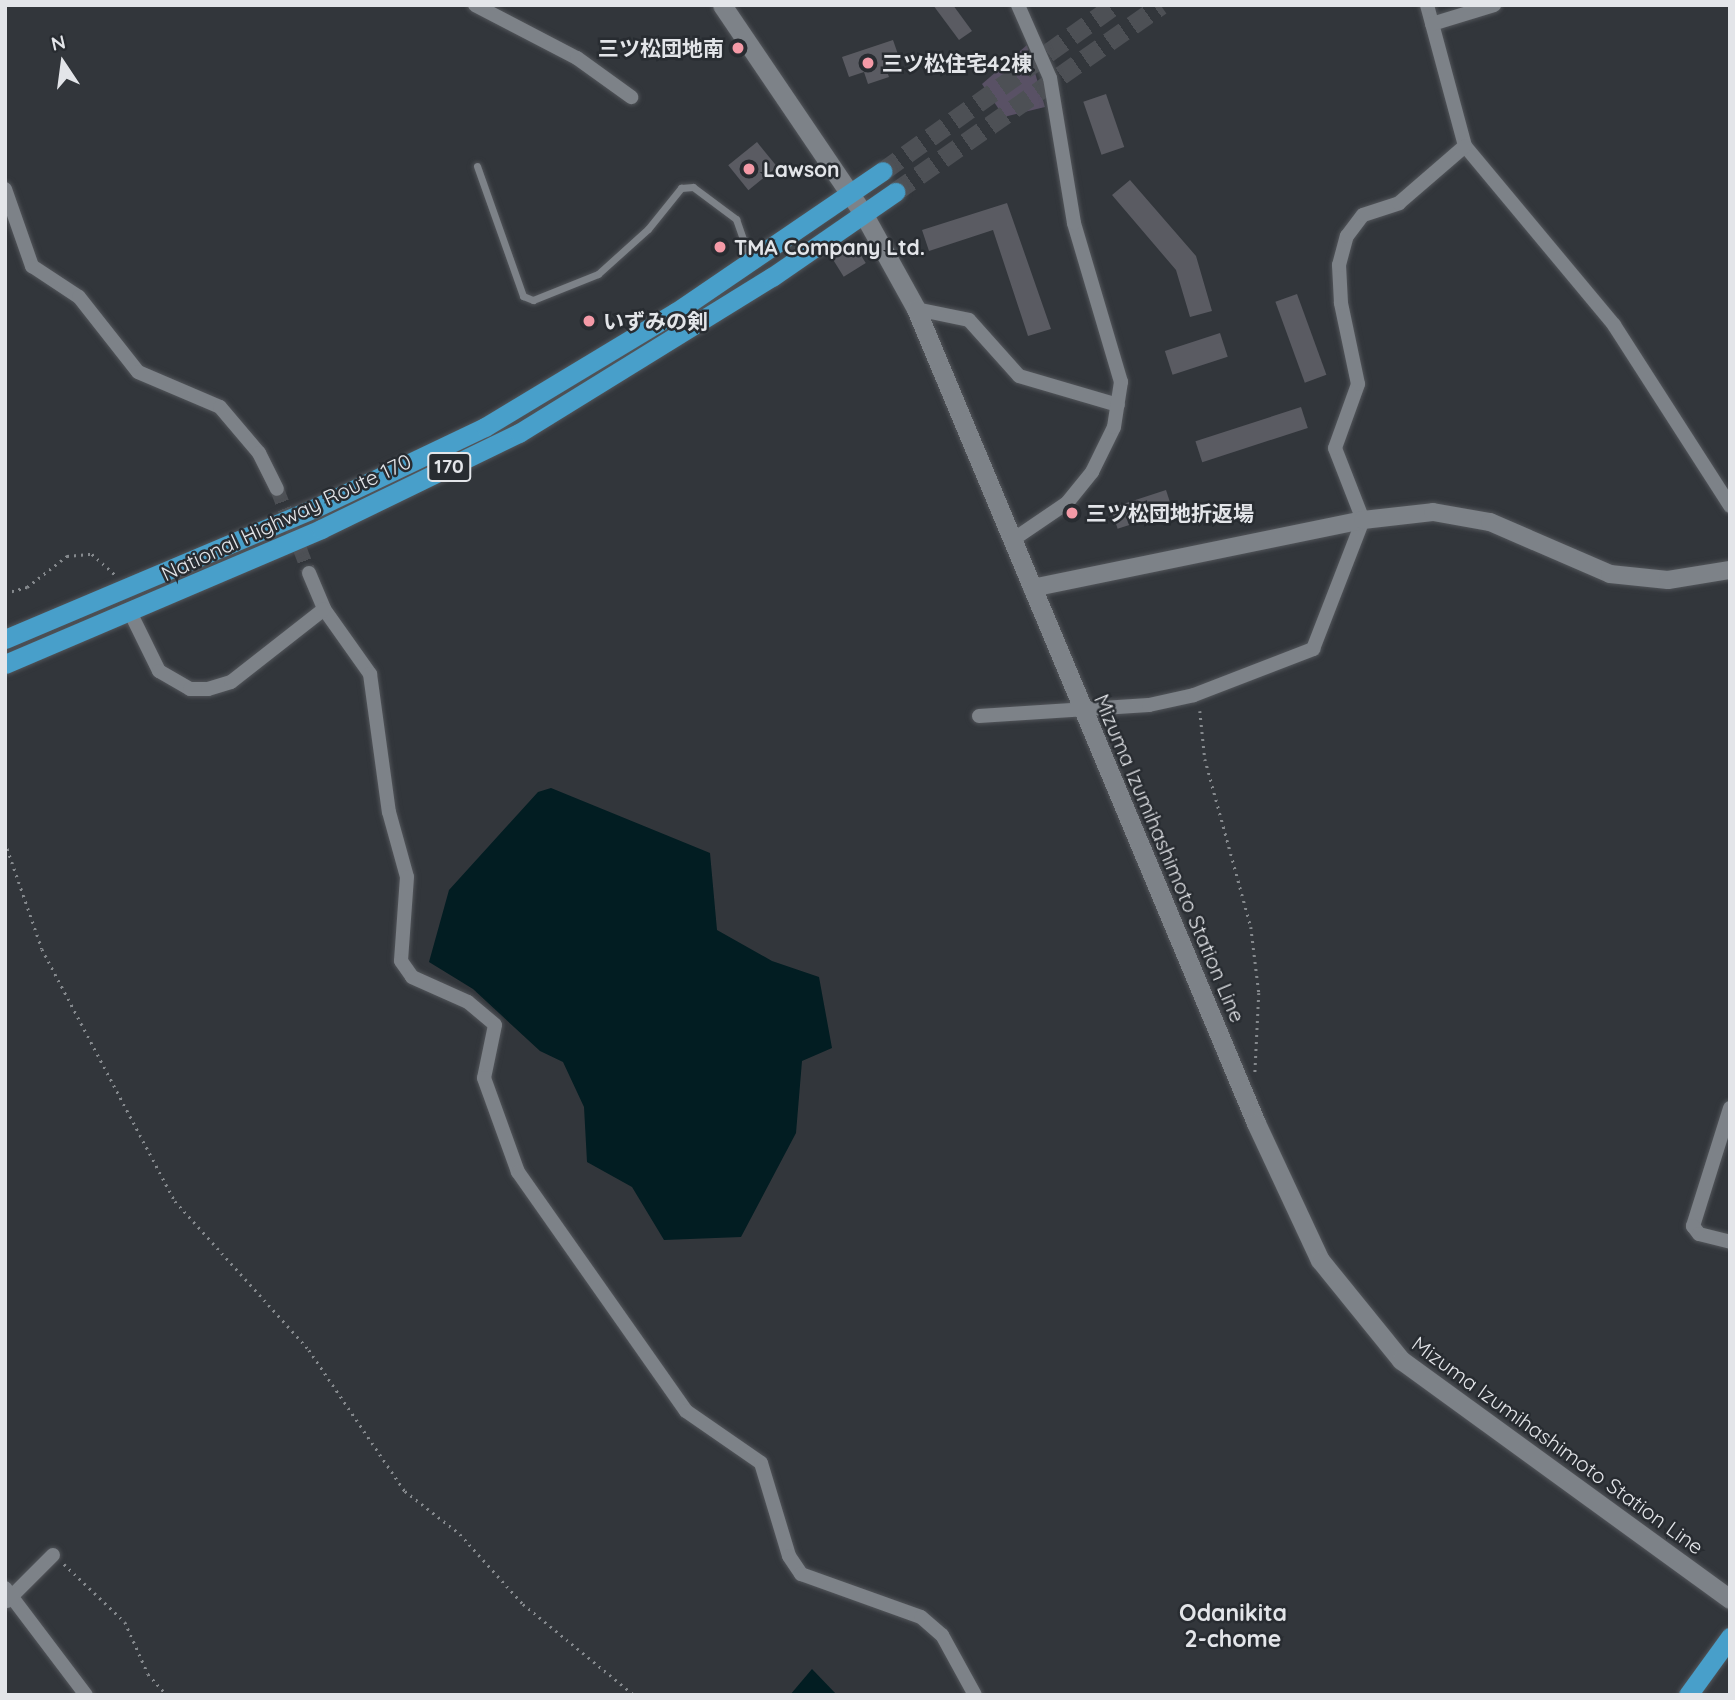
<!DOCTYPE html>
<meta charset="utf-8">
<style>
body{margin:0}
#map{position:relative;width:1735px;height:1700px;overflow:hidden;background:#32363b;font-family:Quicksand,"Noto Sans JP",sans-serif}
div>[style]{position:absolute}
.green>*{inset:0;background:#595165}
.water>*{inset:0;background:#021d22}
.building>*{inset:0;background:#5a5b62;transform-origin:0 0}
.minor-tunnel>*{height:14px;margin-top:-7px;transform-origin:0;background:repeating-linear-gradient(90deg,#4d5055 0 14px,transparent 0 21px)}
.trunk-tunnel>*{height:19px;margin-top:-9.5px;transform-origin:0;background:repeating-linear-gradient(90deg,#4d5055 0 19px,transparent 0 29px)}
.path>*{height:2.5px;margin-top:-1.25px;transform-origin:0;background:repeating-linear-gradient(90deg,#85898d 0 2px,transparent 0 7px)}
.roads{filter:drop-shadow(0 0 2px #52555a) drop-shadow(0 0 2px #52555a)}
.service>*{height:7px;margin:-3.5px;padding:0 3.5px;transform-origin:3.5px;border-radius:3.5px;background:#7d8288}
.minor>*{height:14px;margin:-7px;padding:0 7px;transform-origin:7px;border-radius:7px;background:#7d8288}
.tertiary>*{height:18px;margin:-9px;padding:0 9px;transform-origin:9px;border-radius:9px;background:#7d8288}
.secondary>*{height:19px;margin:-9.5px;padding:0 9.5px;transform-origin:9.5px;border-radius:9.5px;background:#7d8288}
.trunk>*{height:19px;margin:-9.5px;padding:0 9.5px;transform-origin:9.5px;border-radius:9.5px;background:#489fca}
.dots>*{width:19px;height:19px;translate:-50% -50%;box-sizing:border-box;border:4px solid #282c31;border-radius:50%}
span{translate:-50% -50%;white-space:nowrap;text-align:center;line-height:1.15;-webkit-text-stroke:5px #282c31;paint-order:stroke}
.shield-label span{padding:2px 5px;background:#282c31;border:2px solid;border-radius:5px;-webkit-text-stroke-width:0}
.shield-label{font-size:19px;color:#e3e5e9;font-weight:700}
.poi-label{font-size:21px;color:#e3e5e9;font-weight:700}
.right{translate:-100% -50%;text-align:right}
.left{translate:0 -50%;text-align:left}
.street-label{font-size:21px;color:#e3e5e9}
.neighbourhood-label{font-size:23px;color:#e3e5e9;font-weight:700}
.frame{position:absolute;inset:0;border:7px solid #e3e5e9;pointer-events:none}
.north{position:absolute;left:28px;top:28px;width:70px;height:70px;-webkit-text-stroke:5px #282c31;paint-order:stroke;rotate:347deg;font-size:19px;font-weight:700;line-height:28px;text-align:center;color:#e3e5e9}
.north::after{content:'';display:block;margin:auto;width:24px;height:32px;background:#e3e5e9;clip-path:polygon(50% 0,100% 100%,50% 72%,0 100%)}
</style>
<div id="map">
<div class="green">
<div style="clip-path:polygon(1027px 45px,1045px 107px,1004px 117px,982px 84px)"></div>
</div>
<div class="water">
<div style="clip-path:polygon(551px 788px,710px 853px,717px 930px,772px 961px,819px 977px,832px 1048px,802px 1061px,796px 1133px,741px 1237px,664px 1240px,632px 1187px,587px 1162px,584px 1107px,563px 1062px,540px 1051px,473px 989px,429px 962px,449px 890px,538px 792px)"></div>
<div style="clip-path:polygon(812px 1669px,837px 1695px,790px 1695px)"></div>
</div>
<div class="building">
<div style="clip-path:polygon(933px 5px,953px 5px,972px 31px,959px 40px)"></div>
<div style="clip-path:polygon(893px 40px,900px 60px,885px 66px,889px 77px,868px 84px,864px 72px,849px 77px,842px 57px)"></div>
<div style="left:1106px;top:94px;width:56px;height:24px;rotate:71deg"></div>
<div style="left:757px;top:142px;width:32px;height:37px;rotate:51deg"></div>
<div style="clip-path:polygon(1130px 180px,1196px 256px,1212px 311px,1190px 317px,1176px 270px,1112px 195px)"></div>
<div style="clip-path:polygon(1007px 203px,1051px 329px,1028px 336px,993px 230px,929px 251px,922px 230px)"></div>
<div style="left:852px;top:241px;width:26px;height:26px;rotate:58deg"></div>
<div style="left:1297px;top:294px;width:86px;height:23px;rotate:70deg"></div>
<div style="left:1220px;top:333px;width:25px;height:58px;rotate:72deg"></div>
<div style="left:1301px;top:407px;width:22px;height:111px;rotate:72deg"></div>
<div style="left:1166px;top:490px;width:22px;height:58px;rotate:72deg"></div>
</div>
<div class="minor-tunnel">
<div style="left:277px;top:489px;width:90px;rotate:69.1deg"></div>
</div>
<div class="trunk-tunnel">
<div style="left:883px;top:171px;width:285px;rotate:-35.6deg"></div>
<div style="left:895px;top:192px;width:325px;rotate:-35.1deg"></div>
</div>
<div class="path">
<div style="left:5px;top:593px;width:23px;rotate:-15deg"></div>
<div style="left:27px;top:587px;width:51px;rotate:-37.8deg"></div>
<div style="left:67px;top:556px;width:25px;rotate:-5deg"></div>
<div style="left:92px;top:554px;width:31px;rotate:42deg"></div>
<div style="left:1200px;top:711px;width:48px;rotate:84.1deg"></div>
<div style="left:1205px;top:759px;width:174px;rotate:74.7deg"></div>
<div style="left:1251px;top:927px;width:66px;rotate:83.1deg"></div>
<div style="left:1259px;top:993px;width:81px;rotate:92.8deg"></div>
<div style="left:5px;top:842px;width:113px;rotate:70.9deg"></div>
<div style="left:42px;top:949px;width:285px;rotate:62.2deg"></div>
<div style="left:175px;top:1201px;width:200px;rotate:48deg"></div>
<div style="left:309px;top:1350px;width:171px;rotate:55.8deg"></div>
<div style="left:405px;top:1491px;width:70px;rotate:38deg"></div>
<div style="left:460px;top:1534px;width:94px;rotate:48deg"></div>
<div style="left:523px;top:1604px;width:144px;rotate:39.3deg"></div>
<div style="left:64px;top:1564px;width:84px;rotate:43.6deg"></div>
<div style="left:125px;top:1622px;width:57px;rotate:66.1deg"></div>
<div style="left:148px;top:1674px;width:28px;rotate:48deg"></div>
</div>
<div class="roads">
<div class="service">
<div style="left:477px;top:166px;width:138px;rotate:70.5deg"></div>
<div style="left:523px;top:296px;width:11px;rotate:22deg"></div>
<div style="left:533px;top:300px;width:70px;rotate:-21.8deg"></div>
<div style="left:598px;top:274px;width:67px;rotate:-42deg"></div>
<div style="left:648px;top:229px;width:53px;rotate:-51.2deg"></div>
<div style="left:681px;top:188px;width:12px;rotate:-5deg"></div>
<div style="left:693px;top:187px;width:54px;rotate:36.7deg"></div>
<div style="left:736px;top:219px;width:42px;rotate:70.7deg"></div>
</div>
<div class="minor">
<div style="left:475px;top:5px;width:115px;rotate:27.5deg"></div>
<div style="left:577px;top:58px;width:67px;rotate:35.8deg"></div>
<div style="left:1427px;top:5px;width:146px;rotate:74.9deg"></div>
<div style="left:1465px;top:146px;width:233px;rotate:50.2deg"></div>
<div style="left:1614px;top:325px;width:215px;rotate:57.3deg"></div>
<div style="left:1432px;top:24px;width:65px;rotate:-17deg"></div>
<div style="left:5px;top:189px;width:82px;rotate:70.7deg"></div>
<div style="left:32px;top:266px;width:56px;rotate:33.4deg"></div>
<div style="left:79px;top:297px;width:95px;rotate:51.8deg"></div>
<div style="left:138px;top:372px;width:89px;rotate:23.1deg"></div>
<div style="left:220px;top:407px;width:60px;rotate:49.7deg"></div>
<div style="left:259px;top:453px;width:40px;rotate:63.4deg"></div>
<div style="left:916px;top:309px;width:54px;rotate:11.7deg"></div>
<div style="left:969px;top:320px;width:75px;rotate:48.2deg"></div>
<div style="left:1019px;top:376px;width:103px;rotate:16.3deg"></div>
<div style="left:1011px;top:541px;width:68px;rotate:-34.2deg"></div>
<div style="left:1067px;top:503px;width:40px;rotate:-51deg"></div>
<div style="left:1092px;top:472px;width:50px;rotate:-63.9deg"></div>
<div style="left:1114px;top:427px;width:46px;rotate:-81.2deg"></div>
<div style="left:1121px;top:382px;width:166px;rotate:-106.5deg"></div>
<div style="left:1074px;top:223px;width:147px;rotate:-99.4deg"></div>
<div style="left:1050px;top:78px;width:80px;rotate:-113.7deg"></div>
<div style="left:309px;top:573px;width:39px;rotate:67deg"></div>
<div style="left:324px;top:609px;width:80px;rotate:54.7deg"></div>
<div style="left:370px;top:674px;width:139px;rotate:82.2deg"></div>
<div style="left:389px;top:812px;width:67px;rotate:74.5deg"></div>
<div style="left:407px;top:877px;width:84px;rotate:94.1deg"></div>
<div style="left:401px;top:961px;width:19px;rotate:55deg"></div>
<div style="left:412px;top:977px;width:61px;rotate:24.1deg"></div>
<div style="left:468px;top:1002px;width:35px;rotate:40deg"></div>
<div style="left:495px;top:1025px;width:54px;rotate:101.7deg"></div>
<div style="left:484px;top:1078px;width:100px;rotate:70.1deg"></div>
<div style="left:518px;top:1172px;width:292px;rotate:54.9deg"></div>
<div style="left:686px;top:1411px;width:91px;rotate:34.7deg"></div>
<div style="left:761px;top:1463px;width:97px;rotate:73.2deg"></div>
<div style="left:789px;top:1556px;width:22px;rotate:56deg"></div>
<div style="left:801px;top:1574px;width:127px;rotate:19.7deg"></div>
<div style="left:921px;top:1617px;width:28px;rotate:41deg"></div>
<div style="left:942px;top:1635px;width:68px;rotate:61.2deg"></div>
<div style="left:130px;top:612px;width:66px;rotate:63.8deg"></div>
<div style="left:159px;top:671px;width:36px;rotate:30deg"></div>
<div style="left:190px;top:689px;width:18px"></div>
<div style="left:208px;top:689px;width:24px;rotate:-17deg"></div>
<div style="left:231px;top:682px;width:118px;rotate:-38.1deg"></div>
<div style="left:979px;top:716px;width:170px;rotate:-3.7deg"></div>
<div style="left:1149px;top:705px;width:46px;rotate:-12.5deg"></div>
<div style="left:1194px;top:695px;width:128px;rotate:-21.1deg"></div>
<div style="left:1313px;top:649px;width:138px;rotate:-68.8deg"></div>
<div style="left:1363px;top:520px;width:77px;rotate:-111.3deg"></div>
<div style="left:1335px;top:448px;width:68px;rotate:-70.2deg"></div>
<div style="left:1358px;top:384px;width:83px;rotate:-101.9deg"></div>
<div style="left:1341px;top:303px;width:38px;rotate:-93deg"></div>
<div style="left:1339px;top:265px;width:30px;rotate:-75deg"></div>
<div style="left:1347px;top:236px;width:26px;rotate:-53deg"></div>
<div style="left:1363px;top:215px;width:38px;rotate:-18deg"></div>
<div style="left:1399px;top:203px;width:87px;rotate:-40.8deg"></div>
<div style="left:1730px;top:1108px;width:124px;rotate:107.4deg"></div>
<div style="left:1693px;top:1226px;width:10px;rotate:53deg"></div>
<div style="left:1699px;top:1234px;width:32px;rotate:14deg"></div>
<div style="left:5px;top:1588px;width:134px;rotate:52.9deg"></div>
<div style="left:7px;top:1601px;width:65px;rotate:-45deg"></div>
</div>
<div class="tertiary">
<div style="left:1032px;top:588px;width:338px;rotate:-11.6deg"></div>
<div style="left:1363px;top:520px;width:70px;rotate:-6.5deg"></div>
<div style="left:1433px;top:512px;width:58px;rotate:10deg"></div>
<div style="left:1490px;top:522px;width:131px;rotate:23.4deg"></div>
<div style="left:1610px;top:574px;width:58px;rotate:5.9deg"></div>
<div style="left:1668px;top:580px;width:63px;rotate:-9.2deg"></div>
</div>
<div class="secondary">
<div style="left:722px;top:5px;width:254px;rotate:55.9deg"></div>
<div style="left:864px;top:215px;width:107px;rotate:61deg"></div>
<div style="left:916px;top:309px;width:882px;rotate:67.33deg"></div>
<div style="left:1256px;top:1123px;width:151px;rotate:65deg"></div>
<div style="left:1320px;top:1260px;width:129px;rotate:51deg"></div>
<div style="left:1401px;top:1360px;width:407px;rotate:36deg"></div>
</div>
<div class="trunk">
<div style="left:5px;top:639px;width:337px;rotate:-22.9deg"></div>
<div style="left:315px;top:508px;width:188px;rotate:-25.5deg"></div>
<div style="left:485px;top:427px;width:223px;rotate:-31.1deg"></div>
<div style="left:676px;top:312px;width:250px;rotate:-34.3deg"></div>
<div style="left:5px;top:664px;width:344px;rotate:-23.1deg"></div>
<div style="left:321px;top:529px;width:220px;rotate:-25.9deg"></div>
<div style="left:519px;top:433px;width:297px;rotate:-31.7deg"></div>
<div style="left:772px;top:277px;width:150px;rotate:-34.6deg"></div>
<div style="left:1688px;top:1695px;width:72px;rotate:-54.1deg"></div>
</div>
</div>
<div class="dots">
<div style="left:738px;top:48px;background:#f49aa7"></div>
<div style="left:868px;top:63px;background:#f49aa7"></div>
<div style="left:749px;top:169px;background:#f49aa7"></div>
<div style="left:720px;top:247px;background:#f49aa7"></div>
<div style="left:589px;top:321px;background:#f49aa7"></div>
<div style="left:1072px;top:513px;background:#f49aa7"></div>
</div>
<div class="shield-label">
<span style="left:449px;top:467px">170</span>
</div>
<div class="poi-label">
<span class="right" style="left:724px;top:48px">三ツ松団地南</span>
<span class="left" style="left:882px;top:63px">三ツ松住宅42棟</span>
<span class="left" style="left:763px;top:169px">Lawson</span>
<span class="left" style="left:734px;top:247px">TMA Company Ltd.</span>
<span class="left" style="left:603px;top:321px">いずみの剣</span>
<span class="left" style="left:1086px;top:513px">三ツ松団地折返場</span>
</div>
<div class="street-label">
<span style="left:286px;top:517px;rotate:-25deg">National Highway Route 170</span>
<span style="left:1170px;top:858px;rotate:67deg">Mizuma Izumihashimoto Station Line</span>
<span style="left:1558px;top:1445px;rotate:36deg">Mizuma Izumihashimoto Station Line</span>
</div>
<div class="neighbourhood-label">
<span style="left:1233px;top:1626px">Odanikita<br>2-chome</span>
</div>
<div class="frame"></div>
<div class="north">N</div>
</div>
